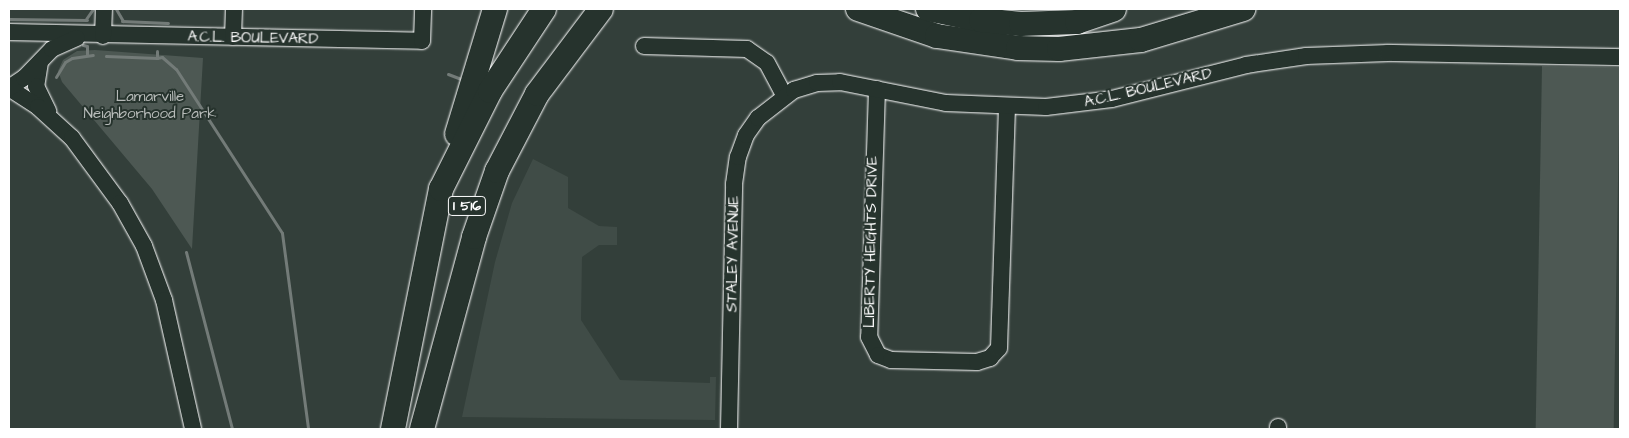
<!DOCTYPE html>
<style>
body{margin:0}
#map{position:relative;width:1629px;height:438px;overflow:hidden;background:#333f3a;font-family:"Architects Daughter",sans-serif}
div>[style]{position:absolute}
.built>*{inset:0;background:#404c47}
.green>*{inset:0;background:#4d5853;transform-origin:0 0}
.stream>*{height:3px;margin:-1.5px;padding:0 1.5px;transform-origin:1.5px;border-radius:1.5px;background:#737b78}
.roads{filter:drop-shadow(0 0 1px #fff) drop-shadow(0 0 1px #fff)}
.minor>*{height:16px;margin:-8px;padding:0 8px;transform-origin:8px;border-radius:8px;background:#26332d}
.highway>*{height:24px;margin:-12px;padding:0 12px;transform-origin:12px;border-radius:12px;background:#26332d}
span{translate:-50% -50%;white-space:nowrap;text-align:center;line-height:1.15;-webkit-text-stroke:4px #26332d;paint-order:stroke}
.shield-label span{padding:1px 4px;background:#26332d;border:1px solid;border-radius:4px;-webkit-text-stroke-width:0}
.shield-label{font-size:14px;color:#fff;font-weight:700}
.street-label{font-size:15px;color:#fff}
.park-label{font-size:15px;color:#b8bcba}
.frame{position:absolute;inset:0;border:10px solid #fff;pointer-events:none}
</style>
<div id="map">
<div class="built">
<div style="clip-path:polygon(533px 159px,568px 177px,568px 208px,599px 226px,617px 227px,617px 245px,599px 245px,582px 257px,581px 320px,620px 380px,710px 383px,710px 377px,716px 377px,715px 420px,462px 417px,495px 262px,512px 203px)"></div>
</div>
<div class="green">
<div style="clip-path:polygon(95px 50px,203px 58px,192px 249px,152px 189px,62px 82px,58px 71px,63px 60px,77px 51px)"></div>
<div style="left:1542px;top:66px;width:78px;height:363px;rotate:1deg"></div>
</div>
<div class="stream">
<div style="left:116px;top:9px;width:14px;rotate:60deg"></div>
<div style="left:9px;top:19px;width:78px;rotate:0.7deg"></div>
<div style="left:86px;top:19px;width:12px;rotate:-55deg"></div>
<div style="left:122px;top:21px;width:46px;rotate:2.5deg"></div>
<div style="left:83px;top:45px;width:4px;rotate:14deg"></div>
<div style="left:87px;top:46px;width:9px;rotate:90deg"></div>
<div style="left:157px;top:51px;width:7px;rotate:90deg"></div>
<div style="left:157px;top:58px;width:5px;rotate:-11deg"></div>
<div style="left:162px;top:57px;width:18px;rotate:41deg"></div>
<div style="left:176px;top:69px;width:195px;rotate:57.1deg"></div>
<div style="left:282px;top:233px;width:198px;rotate:82.4deg"></div>
<div style="left:106px;top:56px;width:51px;rotate:2.2deg"></div>
<div style="left:448px;top:74px;width:14px;rotate:21deg"></div>
<div style="left:56px;top:77px;width:17px;rotate:-59deg"></div>
<div style="left:65px;top:62px;width:8px;rotate:-30deg"></div>
<div style="left:72px;top:58px;width:21px;rotate:-8deg"></div>
<div style="left:186px;top:252px;width:183px;rotate:75.4deg"></div>
</div>
<div class="roads">
<div class="minor">
<div style="left:9px;top:32px;width:413px;rotate:1.2deg"></div>
<div style="left:422px;top:41px;width:32px;rotate:-88deg"></div>
<div style="left:103px;top:36px;width:27px;rotate:-88deg"></div>
<div style="left:233px;top:37px;width:28px;rotate:-88deg"></div>
<div style="left:644px;top:46px;width:103px;rotate:1.7deg"></div>
<div style="left:747px;top:49px;width:24px;rotate:35deg"></div>
<div style="left:767px;top:63px;width:36px;rotate:62deg"></div>
<div style="left:40px;top:62px;width:24px;rotate:99deg"></div>
<div style="left:36px;top:86px;width:28px;rotate:64deg"></div>
<div style="left:9px;top:88px;width:35px;rotate:33deg"></div>
<div style="left:38px;top:107px;width:46px;rotate:42.4deg"></div>
<div style="left:72px;top:138px;width:81px;rotate:53.6deg"></div>
<div style="left:120px;top:203px;width:49px;rotate:60.8deg"></div>
<div style="left:144px;top:246px;width:58px;rotate:69.7deg"></div>
<div style="left:164px;top:300px;width:132px;rotate:77.3deg"></div>
<div style="left:9px;top:88px;width:18px;rotate:-34deg"></div>
<div style="left:24px;top:78px;width:40px;rotate:-46deg"></div>
<div style="left:52px;top:49px;width:27px;rotate:-24deg"></div>
<div style="left:877px;top:89px;width:248px;rotate:91.8deg"></div>
<div style="left:869px;top:337px;width:20px;rotate:63deg"></div>
<div style="left:878px;top:355px;width:14px;rotate:21deg"></div>
<div style="left:891px;top:360px;width:86px;rotate:1.3deg"></div>
<div style="left:977px;top:362px;width:14px;rotate:-17deg"></div>
<div style="left:990px;top:358px;width:13px;rotate:-48deg"></div>
<div style="left:999px;top:348px;width:241px;rotate:-88.1deg"></div>
<div style="left:1278px;top:427px;width:2px;rotate:90deg"></div>
<div style="left:729px;top:429px;width:245px;rotate:-88.8deg"></div>
<div style="left:734px;top:184px;width:27px;rotate:-82deg"></div>
<div style="left:738px;top:157px;width:23px;rotate:-70deg"></div>
<div style="left:746px;top:135px;width:21px;rotate:-55deg"></div>
<div style="left:758px;top:118px;width:46px;rotate:-37.9deg"></div>
<div style="left:794px;top:90px;width:24px;rotate:-17deg"></div>
<div style="left:817px;top:83px;width:23px;rotate:-2deg"></div>
<div style="left:840px;top:82px;width:108px;rotate:11.2deg"></div>
<div style="left:946px;top:103px;width:100px;rotate:2.3deg"></div>
<div style="left:1046px;top:107px;width:66px;rotate:-6.9deg"></div>
<div style="left:1112px;top:99px;width:138px;rotate:-14.2deg"></div>
<div style="left:1246px;top:65px;width:61px;rotate:-8.5deg"></div>
<div style="left:1306px;top:56px;width:82px;rotate:-2.1deg"></div>
<div style="left:1388px;top:53px;width:232px;rotate:1deg"></div>
</div>
<div class="highway">
<div style="left:858px;top:9px;width:83px;rotate:18.9deg"></div>
<div style="left:937px;top:36px;width:82px;rotate:8.4deg"></div>
<div style="left:1018px;top:48px;width:41px;rotate:1.4deg"></div>
<div style="left:1059px;top:49px;width:82px;rotate:-6.3deg"></div>
<div style="left:1141px;top:40px;width:107px;rotate:-16.9deg"></div>
<div style="left:928px;top:9px;width:54px;rotate:11.7deg"></div>
<div style="left:981px;top:20px;width:40px;rotate:5.7deg"></div>
<div style="left:1021px;top:24px;width:56px;rotate:-2deg"></div>
<div style="left:1077px;top:22px;width:39px;rotate:-19deg"></div>
<div style="left:457px;top:134px;width:131px;rotate:-73.1deg"></div>
<div style="left:393px;top:429px;width:245px;rotate:-78.7deg"></div>
<div style="left:441px;top:189px;width:110px;rotate:-63.4deg"></div>
<div style="left:490px;top:91px;width:98px;rotate:-56.6deg"></div>
<div style="left:422px;top:429px;width:199px;rotate:-74.8deg"></div>
<div style="left:474px;top:237px;width:70px;rotate:-70.8deg"></div>
<div style="left:497px;top:171px;width:87px;rotate:-62.5deg"></div>
<div style="left:537px;top:94px;width:106px;rotate:-53deg"></div>
</div>
</div>
<div class="shield-label">
<span style="left:467px;top:206px">I 516</span>
</div>
<div class="street-label">
<span style="left:253px;top:38px;rotate:1deg">A.C.L. BOULEVARD</span>
<span style="left:1148px;top:88px;rotate:-13deg">A.C.L. BOULEVARD</span>
<span style="left:871px;top:242px;rotate:-89deg">LIBERTY HEIGHTS DRIVE</span>
<span style="left:733px;top:254px;rotate:-89deg">STALEY AVENUE</span>
</div>
<div class="park-label">
<span style="left:150px;top:105px">Lamarville<br>Neighborhood Park</span>
</div>
<div class="frame"></div>
</div>
